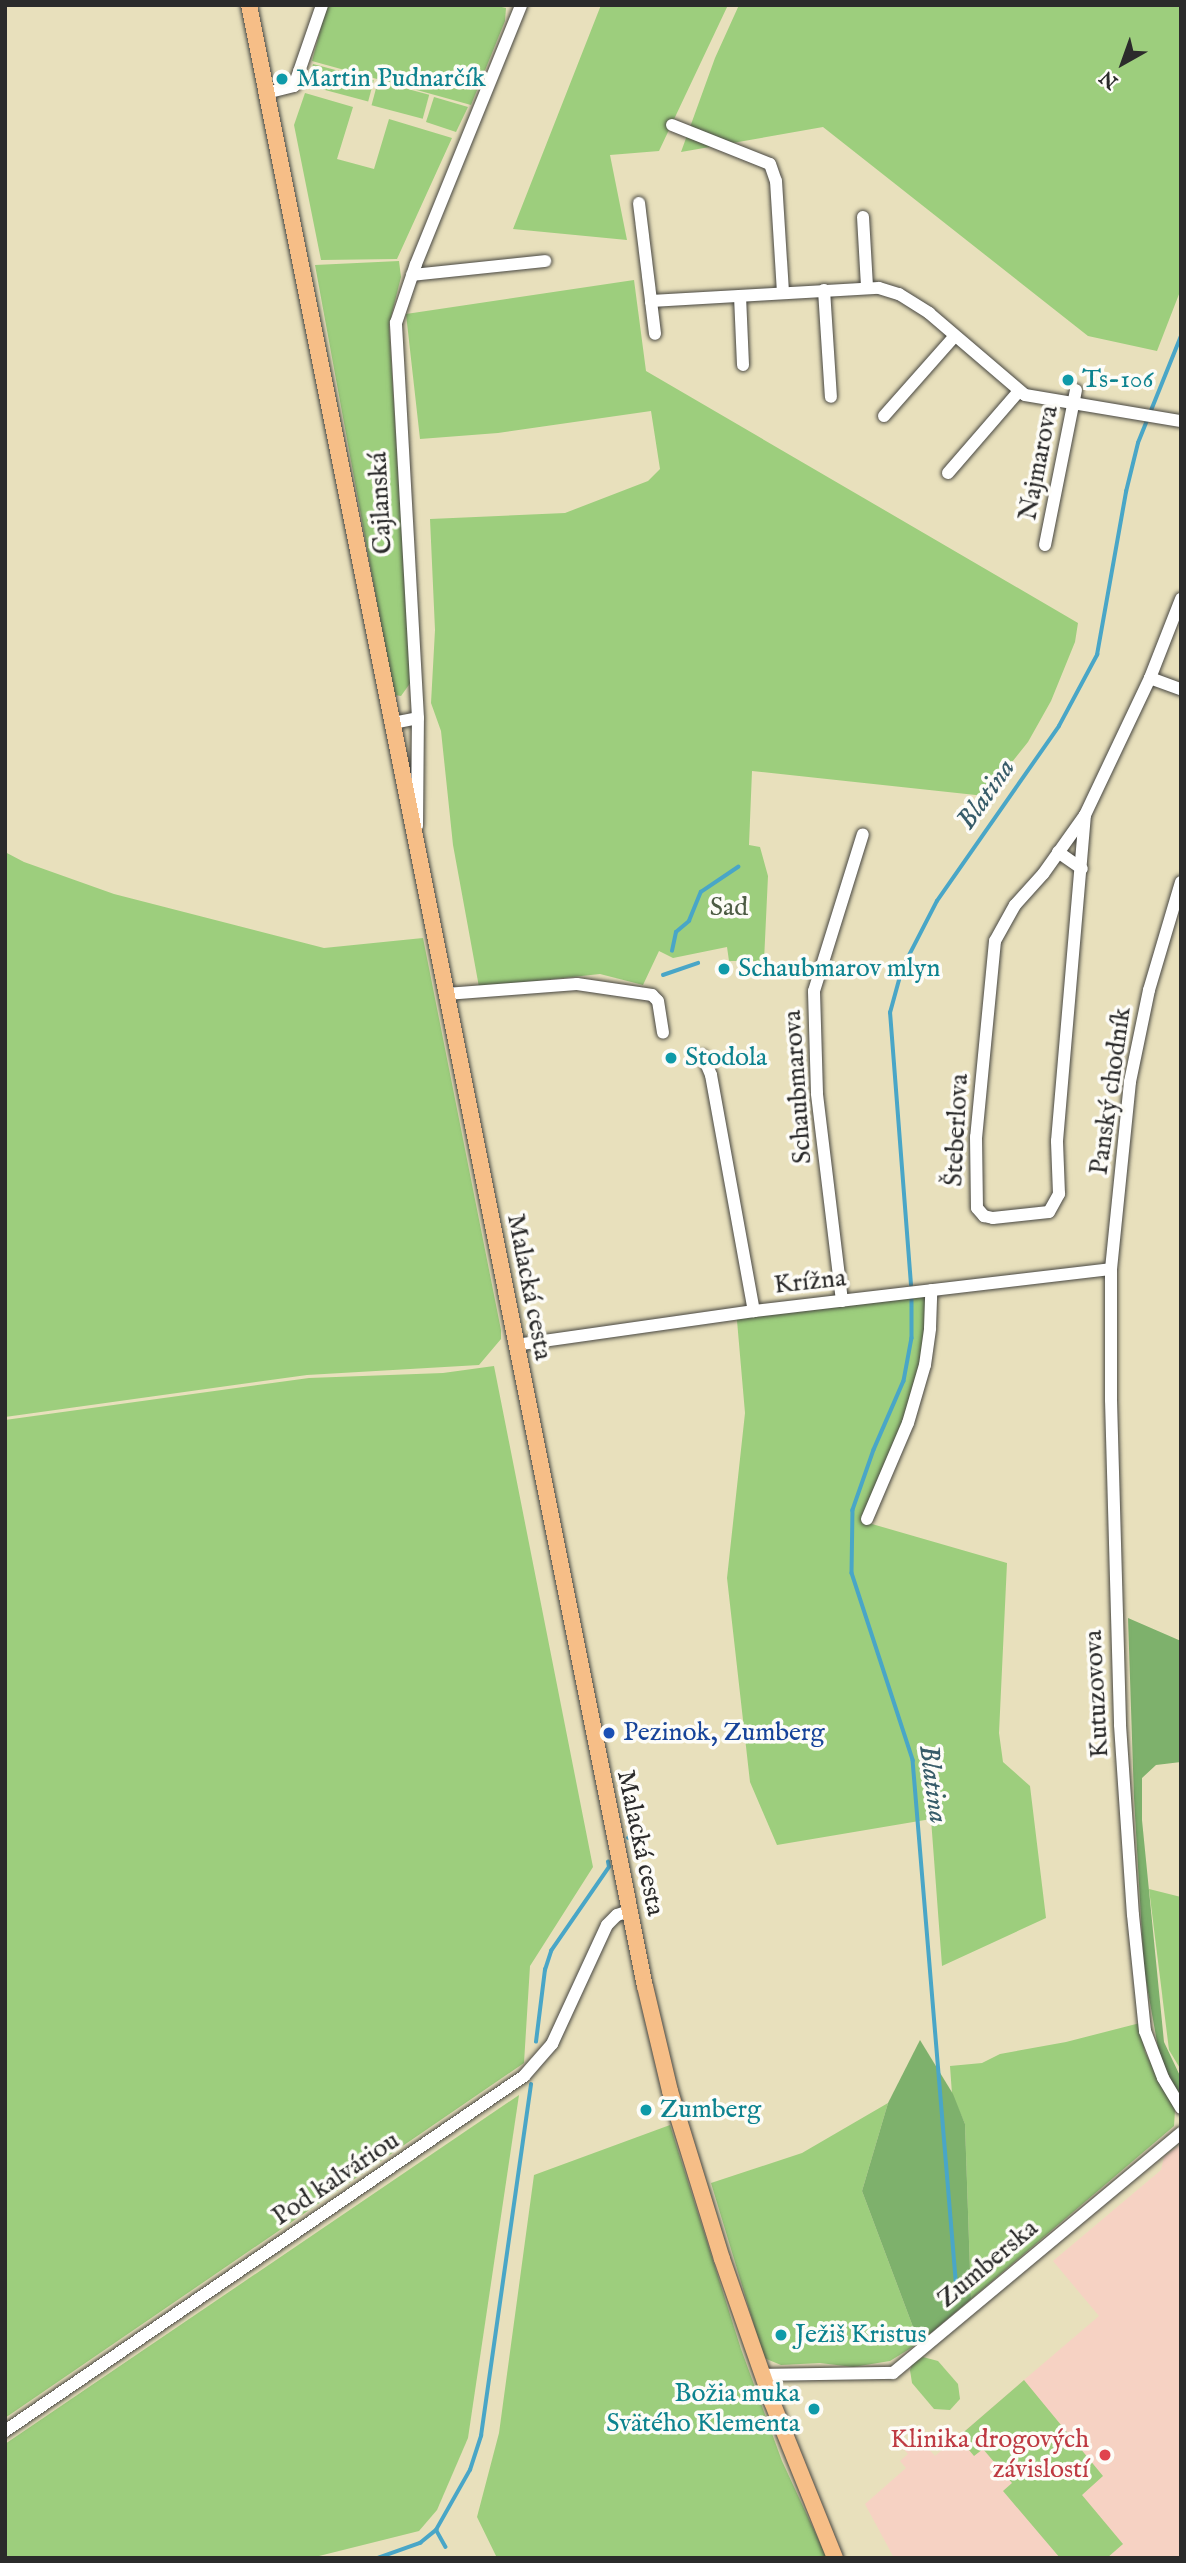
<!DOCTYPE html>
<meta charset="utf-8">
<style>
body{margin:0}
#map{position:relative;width:1186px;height:2563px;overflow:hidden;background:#e8e0bc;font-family:"IM FELL English",serif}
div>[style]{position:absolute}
.built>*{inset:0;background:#f6d2c3}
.green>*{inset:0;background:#9dce7d;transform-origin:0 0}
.forest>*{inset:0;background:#7eb16c}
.stream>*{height:3.5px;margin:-1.75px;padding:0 1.75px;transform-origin:1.75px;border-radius:1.75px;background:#49a6c7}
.roads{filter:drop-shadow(0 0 2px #474641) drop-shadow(0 0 2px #474641)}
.minor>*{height:12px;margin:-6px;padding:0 6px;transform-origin:6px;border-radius:6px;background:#fff}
.major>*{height:16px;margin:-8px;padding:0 8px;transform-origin:8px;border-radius:8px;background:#f6be87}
.dots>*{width:19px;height:19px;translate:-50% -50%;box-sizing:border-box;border:4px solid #fdfcf7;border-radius:50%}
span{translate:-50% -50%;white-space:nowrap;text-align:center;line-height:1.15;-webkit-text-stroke:7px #fdfcf7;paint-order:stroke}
.culture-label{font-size:26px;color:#0d838f}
.left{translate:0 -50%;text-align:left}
.right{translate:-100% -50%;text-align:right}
.street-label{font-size:26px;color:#2b2b2b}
.park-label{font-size:26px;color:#4d5c44}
.transit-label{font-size:26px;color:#164399}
.health-label{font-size:26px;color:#be3a42}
.water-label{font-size:28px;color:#375c69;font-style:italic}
.frame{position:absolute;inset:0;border:7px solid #2b2b2b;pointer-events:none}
.north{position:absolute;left:1088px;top:28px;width:70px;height:70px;-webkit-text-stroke:5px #fdfcf7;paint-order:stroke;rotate:220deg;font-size:19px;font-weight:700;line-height:28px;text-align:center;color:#2b2b2b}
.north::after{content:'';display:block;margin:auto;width:24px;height:32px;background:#2b2b2b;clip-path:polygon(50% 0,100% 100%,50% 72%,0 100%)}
</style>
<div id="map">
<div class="built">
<div style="clip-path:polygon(1181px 2144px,1181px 2558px,894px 2558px,865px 2504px,906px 2468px,900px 2461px,908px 2454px,901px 2446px,910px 2439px,919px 2448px,924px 2444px,935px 2456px,1099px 2316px,1053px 2261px,1161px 2170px,1164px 2157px)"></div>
</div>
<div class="green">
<div style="clip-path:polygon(327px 5px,493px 5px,506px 8px,505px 21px,471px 105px,312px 61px)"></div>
<div style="clip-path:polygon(601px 5px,728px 5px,659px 151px,610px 155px,627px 240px,513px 229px)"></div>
<div style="clip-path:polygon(739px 5px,1181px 5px,1181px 289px,1157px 351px,1088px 336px,823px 127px,681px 152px,715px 58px)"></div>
<div style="left:313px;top:64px;width:63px;height:22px;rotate:15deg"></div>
<div style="left:378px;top:81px;width:53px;height:25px;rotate:15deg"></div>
<div style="clip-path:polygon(305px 93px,353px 107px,337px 159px,374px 169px,389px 119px,452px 138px,397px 259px,321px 260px,294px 125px)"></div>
<div style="clip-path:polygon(434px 97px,468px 107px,456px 132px,426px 122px)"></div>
<div style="clip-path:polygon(399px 261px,401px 277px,389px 325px,411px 682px,401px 696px,394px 695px,315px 265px)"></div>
<div style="clip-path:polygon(634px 280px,646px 371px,1078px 623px,1075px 642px,1051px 701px,1028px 742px,985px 796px,752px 771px,749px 845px,760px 847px,768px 876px,764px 961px,729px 961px,727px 947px,673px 958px,659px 951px,643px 985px,600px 974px,479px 987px,453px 845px,441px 731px,431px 703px,435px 630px,430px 519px,565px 513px,648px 481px,660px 469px,651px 411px,498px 433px,420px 439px,406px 314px)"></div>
<div style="clip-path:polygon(5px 852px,24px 862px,114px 894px,324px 948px,423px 938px,501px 1330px,501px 1339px,479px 1365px,307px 1375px,5px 1417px)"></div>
<div style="clip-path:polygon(930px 1290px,925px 1365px,867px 1519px,872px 1524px,1007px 1563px,999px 1733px,1003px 1762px,1030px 1786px,1046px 1918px,942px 1966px,931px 1819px,777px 1845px,750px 1782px,727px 1578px,745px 1413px,736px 1309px)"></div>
<div style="clip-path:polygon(494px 1366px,593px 1867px,530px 1966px,524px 2063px,5px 2418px,5px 1420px,309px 1378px,443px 1373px)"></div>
<div style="clip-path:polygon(1149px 1889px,1181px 1897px,1181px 2070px,1169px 2050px)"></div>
<div style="clip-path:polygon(1140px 2023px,1145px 2052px,1175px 2110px,1174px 2126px,971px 2299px,965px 2124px,952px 2094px,950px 2066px,982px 2063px,1000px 2054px,1066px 2042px)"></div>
<div style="clip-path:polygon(519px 2095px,468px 2438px,437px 2510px,419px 2531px,311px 2558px,5px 2558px,5px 2444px)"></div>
<div style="clip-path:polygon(888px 2103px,862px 2191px,919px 2343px,890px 2361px,853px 2367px,820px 2363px,781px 2365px,764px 2358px,711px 2183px,802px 2153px)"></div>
<div style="clip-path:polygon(670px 2125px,741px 2349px,782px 2461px,827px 2558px,497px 2558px,477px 2517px,499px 2433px,534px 2175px)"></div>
<div style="clip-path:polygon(923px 2357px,938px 2361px,958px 2384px,960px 2399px,950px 2410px,934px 2409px,912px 2383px,910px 2370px,912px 2364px)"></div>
<div style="clip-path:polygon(1024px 2380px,1103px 2476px,1082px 2495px,1123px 2544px,1107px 2558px,1060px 2558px,1003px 2491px,1012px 2483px,983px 2449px,974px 2456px,958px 2437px)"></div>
</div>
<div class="forest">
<div style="clip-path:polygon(1128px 1618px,1181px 1641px,1181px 1762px,1156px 1765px,1142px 1778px,1142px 1820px,1164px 2042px,1181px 2078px,1179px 2094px,1160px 2059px,1144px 1969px,1134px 1798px)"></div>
<div style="clip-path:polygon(920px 2040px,953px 2094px,965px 2124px,971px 2299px,919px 2343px,862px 2191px,888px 2103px)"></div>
</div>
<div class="stream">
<div style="left:672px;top:951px;width:19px;rotate:-78deg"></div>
<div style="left:676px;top:932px;width:17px;rotate:-40deg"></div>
<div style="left:689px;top:921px;width:31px;rotate:-68deg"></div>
<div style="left:701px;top:892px;width:45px;rotate:-34deg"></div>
<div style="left:663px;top:975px;width:37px;rotate:-19deg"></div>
<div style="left:911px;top:1285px;width:273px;rotate:-94.4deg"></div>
<div style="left:890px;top:1013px;width:46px;rotate:-74.7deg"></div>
<div style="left:902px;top:969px;width:76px;rotate:-62.8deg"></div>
<div style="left:937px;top:901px;width:213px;rotate:-55.1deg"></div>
<div style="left:1059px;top:726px;width:81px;rotate:-61.8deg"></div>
<div style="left:1097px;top:655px;width:166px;rotate:-79.9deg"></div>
<div style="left:1126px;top:492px;width:50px;rotate:-76.2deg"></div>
<div style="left:1138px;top:443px;width:115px;rotate:-68.1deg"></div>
<div style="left:912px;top:1300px;width:38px;rotate:90deg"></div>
<div style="left:912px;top:1338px;width:44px;rotate:100.5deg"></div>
<div style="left:904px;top:1381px;width:75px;rotate:113.5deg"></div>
<div style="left:874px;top:1450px;width:64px;rotate:109.3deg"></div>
<div style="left:853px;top:1510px;width:63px;rotate:90.9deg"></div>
<div style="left:852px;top:1573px;width:197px;rotate:71.9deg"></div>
<div style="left:913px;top:1760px;width:533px;rotate:85.26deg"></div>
<div style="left:628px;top:1838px;width:1px;rotate:-45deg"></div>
<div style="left:536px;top:2042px;width:73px;rotate:-82.9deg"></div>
<div style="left:545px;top:1970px;width:20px;rotate:-72deg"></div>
<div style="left:551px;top:1951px;width:102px;rotate:-55.4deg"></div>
<div style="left:609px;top:1867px;width:5px;rotate:-101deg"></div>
<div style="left:437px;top:2531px;width:18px;rotate:61deg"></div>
<div style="left:378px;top:2558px;width:45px;rotate:-19.7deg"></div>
<div style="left:420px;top:2543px;width:21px;rotate:-39deg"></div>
<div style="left:436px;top:2530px;width:69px;rotate:-60.5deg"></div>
<div style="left:470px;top:2470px;width:36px;rotate:-72deg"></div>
<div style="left:481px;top:2436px;width:355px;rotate:-81.9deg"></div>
</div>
<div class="roads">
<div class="minor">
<div style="left:266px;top:93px;width:29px;rotate:-14deg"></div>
<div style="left:294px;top:86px;width:86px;rotate:-70.9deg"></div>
<div style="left:672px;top:125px;width:105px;rotate:21.7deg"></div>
<div style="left:770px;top:164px;width:18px;rotate:71deg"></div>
<div style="left:776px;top:181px;width:112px;rotate:86.4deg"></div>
<div style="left:639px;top:203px;width:99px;rotate:83deg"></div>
<div style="left:651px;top:301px;width:228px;rotate:-3.3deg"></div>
<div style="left:879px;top:288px;width:21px;rotate:17deg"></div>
<div style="left:899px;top:294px;width:36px;rotate:32deg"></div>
<div style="left:929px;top:313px;width:126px;rotate:40.5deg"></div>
<div style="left:1025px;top:395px;width:158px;rotate:9.5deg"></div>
<div style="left:863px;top:217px;width:70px;rotate:86.7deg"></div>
<div style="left:412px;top:275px;width:134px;rotate:-6deg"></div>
<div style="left:824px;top:290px;width:107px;rotate:86.3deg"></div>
<div style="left:740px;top:296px;width:69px;rotate:87.5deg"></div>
<div style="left:651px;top:301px;width:33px;rotate:83deg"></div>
<div style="left:884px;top:416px;width:106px;rotate:-48.5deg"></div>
<div style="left:948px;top:473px;width:108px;rotate:-49.1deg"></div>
<div style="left:1045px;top:545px;width:158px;rotate:-78.7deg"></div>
<div style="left:1150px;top:678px;width:33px;rotate:20deg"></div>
<div style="left:393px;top:723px;width:25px;rotate:-11deg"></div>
<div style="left:1085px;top:815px;width:72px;rotate:125.4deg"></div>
<div style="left:1043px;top:874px;width:42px;rotate:132.1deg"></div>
<div style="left:1015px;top:905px;width:41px;rotate:119.1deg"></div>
<div style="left:995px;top:941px;width:197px;rotate:95.5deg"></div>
<div style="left:976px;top:1137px;width:71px;rotate:89.2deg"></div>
<div style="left:977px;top:1208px;width:11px;rotate:49deg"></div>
<div style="left:984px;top:1216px;width:9px;rotate:13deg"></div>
<div style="left:993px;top:1218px;width:56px;rotate:-6.1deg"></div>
<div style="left:1049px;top:1212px;width:21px;rotate:-61deg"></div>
<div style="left:1059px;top:1194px;width:53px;rotate:-92.2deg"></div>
<div style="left:1057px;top:1141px;width:327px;rotate:-85.1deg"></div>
<div style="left:1085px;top:815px;width:152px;rotate:-64.6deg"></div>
<div style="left:1150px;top:678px;width:85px;rotate:-68.6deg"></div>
<div style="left:417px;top:826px;width:108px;rotate:-89.5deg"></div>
<div style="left:418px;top:718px;width:396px;rotate:-93.2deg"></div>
<div style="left:396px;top:323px;width:62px;rotate:-71.3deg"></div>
<div style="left:416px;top:264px;width:279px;rotate:-67.9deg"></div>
<div style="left:1058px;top:852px;width:29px;rotate:35deg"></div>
<div style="left:1181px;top:882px;width:113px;rotate:106.5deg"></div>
<div style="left:1149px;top:990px;width:94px;rotate:101.7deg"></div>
<div style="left:1130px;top:1082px;width:188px;rotate:95.8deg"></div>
<div style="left:1111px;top:1269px;width:131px;rotate:90deg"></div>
<div style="left:1111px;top:1400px;width:325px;rotate:88.4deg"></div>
<div style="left:1120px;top:1725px;width:190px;rotate:86.1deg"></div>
<div style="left:1133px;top:1915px;width:117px;rotate:84.1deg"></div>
<div style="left:1145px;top:2031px;width:50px;rotate:69deg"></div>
<div style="left:1163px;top:2078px;width:35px;rotate:59deg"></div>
<div style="left:446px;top:994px;width:131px;rotate:-4.4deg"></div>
<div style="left:577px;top:984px;width:76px;rotate:8.3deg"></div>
<div style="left:652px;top:995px;width:8px;rotate:45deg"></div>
<div style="left:658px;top:1001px;width:32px;rotate:81deg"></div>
<div style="left:703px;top:1056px;width:21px;rotate:67deg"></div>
<div style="left:711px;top:1075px;width:240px;rotate:79.7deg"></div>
<div style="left:842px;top:1301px;width:209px;rotate:-96.9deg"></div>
<div style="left:817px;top:1093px;width:102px;rotate:-91.7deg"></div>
<div style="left:814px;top:991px;width:164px;rotate:-72.7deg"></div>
<div style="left:515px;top:1345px;width:241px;rotate:-8.1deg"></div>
<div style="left:754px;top:1311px;width:359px;rotate:-6.7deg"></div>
<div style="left:867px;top:1519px;width:104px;rotate:-66.9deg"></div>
<div style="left:908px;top:1423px;width:60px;rotate:-73.7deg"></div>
<div style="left:925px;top:1365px;width:37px;rotate:-82deg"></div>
<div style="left:930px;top:1328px;width:38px;rotate:-88deg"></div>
<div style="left:762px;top:2375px;width:131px;rotate:-0.9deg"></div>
<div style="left:893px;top:2373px;width:375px;rotate:-39.8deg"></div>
<div style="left:5px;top:2431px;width:629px;rotate:-34.37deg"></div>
<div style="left:524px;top:2076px;width:43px;rotate:-48.8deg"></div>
<div style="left:552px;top:2044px;width:131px;rotate:-65.2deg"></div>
<div style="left:607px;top:1925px;width:14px;rotate:-45deg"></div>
<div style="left:617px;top:1915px;width:13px;rotate:-18deg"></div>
</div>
<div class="major">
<div style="left:249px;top:5px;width:2020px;rotate:78.7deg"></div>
<div style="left:645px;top:1986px;width:108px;rotate:76.6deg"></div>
<div style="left:670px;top:2091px;width:176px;rotate:72.8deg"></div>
<div style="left:722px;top:2259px;width:151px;rotate:70.7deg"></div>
<div style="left:772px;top:2402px;width:168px;rotate:68deg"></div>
</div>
</div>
<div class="dots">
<div style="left:282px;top:79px;background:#0f9aa8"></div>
<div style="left:1068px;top:380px;background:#0f9aa8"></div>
<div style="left:724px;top:969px;background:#0f9aa8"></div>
<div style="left:671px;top:1058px;background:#0f9aa8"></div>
<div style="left:609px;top:1733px;background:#1a4fb4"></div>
<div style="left:646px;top:2110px;background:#0f9aa8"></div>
<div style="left:781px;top:2335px;background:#0f9aa8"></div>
<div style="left:814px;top:2409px;background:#0f9aa8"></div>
<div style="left:1105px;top:2455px;background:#e0444e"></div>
</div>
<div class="culture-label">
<span class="left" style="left:296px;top:79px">Martin Pudnarčík</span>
<span class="left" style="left:1082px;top:380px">Ts-106</span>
<span class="left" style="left:738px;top:969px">Schaubmarov mlyn</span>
<span class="left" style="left:685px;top:1058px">Stodola</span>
<span class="left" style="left:660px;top:2110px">Zumberg</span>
<span class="left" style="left:795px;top:2335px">Ježiš Kristus</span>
<span class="right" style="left:800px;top:2409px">Božia muka<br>Svätého Klementa</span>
</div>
<div class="street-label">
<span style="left:1039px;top:463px;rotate:-79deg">Najmarova</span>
<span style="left:381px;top:503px;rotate:-93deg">Cajlanská</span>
<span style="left:798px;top:1087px;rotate:-94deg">Schaubmarova</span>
<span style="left:1111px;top:1091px;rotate:-82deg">Panský chodník</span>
<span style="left:957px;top:1130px;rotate:-87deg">Šteberlova</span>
<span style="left:810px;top:1282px;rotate:-6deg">Krížna</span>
<span style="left:529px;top:1287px;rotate:79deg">Malacká cesta</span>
<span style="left:1097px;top:1694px;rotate:-93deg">Kutuzovova</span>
<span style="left:640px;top:1843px;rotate:78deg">Malacká cesta</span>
<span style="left:336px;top:2179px;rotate:-34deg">Pod kalváriou</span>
<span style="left:988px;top:2264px;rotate:-40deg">Zumberska</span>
</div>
<div class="park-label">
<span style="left:729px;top:908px">Sad</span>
</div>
<div class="transit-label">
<span class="left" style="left:623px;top:1733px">Pezinok, Zumberg</span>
</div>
<div class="health-label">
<span class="right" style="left:1089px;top:2455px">Klinika drogových<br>závislostí</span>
</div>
<div class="water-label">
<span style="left:987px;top:795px;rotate:-55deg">Blatina</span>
<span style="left:932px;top:1784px;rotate:82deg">Blatina</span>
</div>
<div class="frame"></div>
<div class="north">N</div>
</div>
